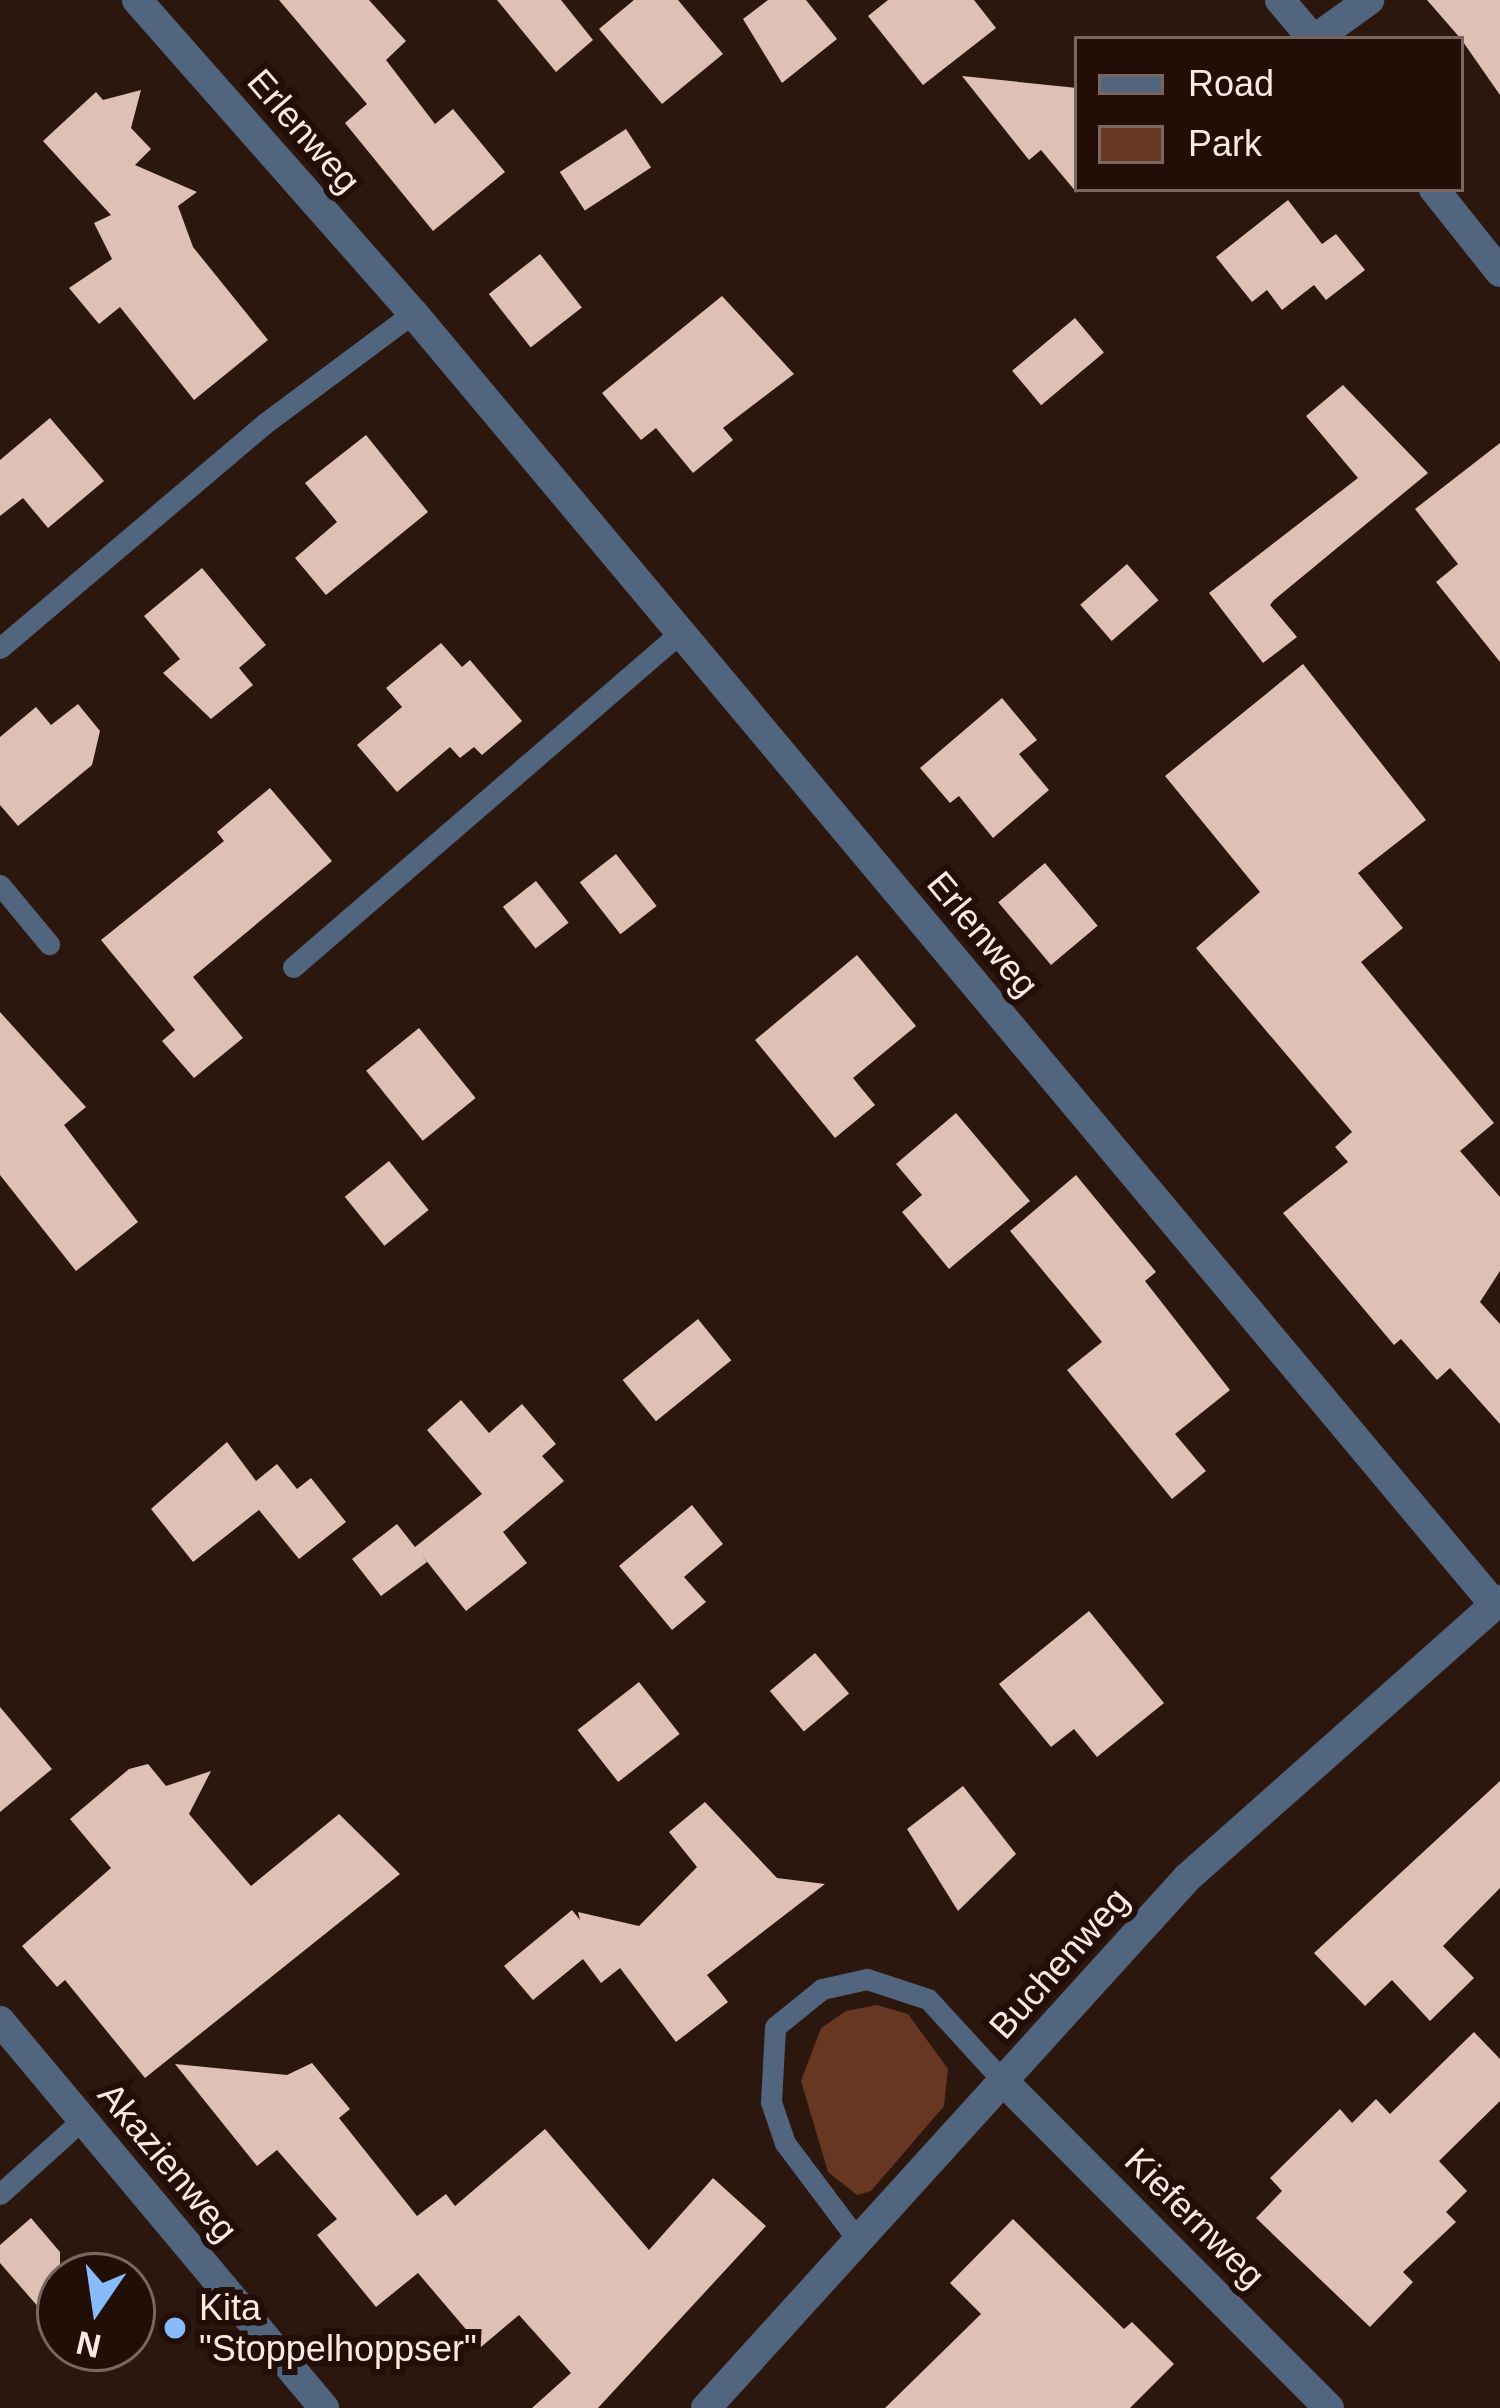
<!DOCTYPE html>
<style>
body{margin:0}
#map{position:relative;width:1500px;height:2408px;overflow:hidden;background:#2c170f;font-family:Helvetica,sans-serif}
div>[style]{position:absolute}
.green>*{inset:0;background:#673722}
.building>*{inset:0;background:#dec0b4;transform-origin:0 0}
.lane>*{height:21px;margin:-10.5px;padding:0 10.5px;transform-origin:10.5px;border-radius:10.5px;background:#51657f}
.street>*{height:30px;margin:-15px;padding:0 15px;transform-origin:15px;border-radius:15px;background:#51657f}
.dots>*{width:33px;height:33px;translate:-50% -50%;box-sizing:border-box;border:6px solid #220e06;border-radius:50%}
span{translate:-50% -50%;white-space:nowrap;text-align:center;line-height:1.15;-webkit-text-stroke:12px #220e06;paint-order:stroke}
.street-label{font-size:36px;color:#faeae4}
.poi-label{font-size:36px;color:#faeae4}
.left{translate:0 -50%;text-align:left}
.legend{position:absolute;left:1074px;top:36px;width:390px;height:156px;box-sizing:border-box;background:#220e06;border:3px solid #78665f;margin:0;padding:15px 21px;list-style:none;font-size:36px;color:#faeae4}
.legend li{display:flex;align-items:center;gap:24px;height:60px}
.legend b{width:60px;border:3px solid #78665f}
.north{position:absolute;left:36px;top:2252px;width:120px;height:120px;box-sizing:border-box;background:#220e06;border:3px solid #78665f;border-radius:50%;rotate:193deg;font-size:33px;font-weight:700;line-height:48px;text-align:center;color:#faeae4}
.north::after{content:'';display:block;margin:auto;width:42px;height:54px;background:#88bbfc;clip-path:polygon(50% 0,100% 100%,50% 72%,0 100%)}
</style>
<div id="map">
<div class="green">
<div style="clip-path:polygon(877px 2005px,908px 2014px,948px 2069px,944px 2106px,871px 2191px,857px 2195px,828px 2172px,801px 2081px,821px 2028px,846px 2011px)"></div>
</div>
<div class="building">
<div style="clip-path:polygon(279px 0,369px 0,406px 41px,386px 60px,435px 124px,453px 109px,505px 172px,433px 231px,345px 123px,367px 104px)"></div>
<div style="clip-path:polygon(497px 0,561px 0,593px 40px,556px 72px)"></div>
<div style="clip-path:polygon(634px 0,678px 0,723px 54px,662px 104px,599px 29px)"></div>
<div style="clip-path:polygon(768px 0,806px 0,837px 39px,782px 83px,743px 19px)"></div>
<div style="clip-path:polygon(888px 0,974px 0,996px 28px,923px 85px,868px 16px)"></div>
<div style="clip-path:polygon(1427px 0,1500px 0,1500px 95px,1461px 39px)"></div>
<div style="clip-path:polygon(962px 76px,1077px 88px,1077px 193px,1041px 150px,1029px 160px)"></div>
<div style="clip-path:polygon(141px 90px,131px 128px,151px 149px,135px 165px,197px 192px,178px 206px,193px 247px,268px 340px,194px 400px,120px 307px,99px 324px,69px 288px,112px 259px,94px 223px,111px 215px,43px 141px,96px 92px,103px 100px)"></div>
<div style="left:626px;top:129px;width:46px;height:79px;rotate:57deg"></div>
<div style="clip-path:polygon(1288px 200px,1322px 244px,1336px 234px,1365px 270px,1326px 300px,1314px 285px,1282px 310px,1267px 290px,1252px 302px,1216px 257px)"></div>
<div style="left:540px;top:254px;width:68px;height:65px;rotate:52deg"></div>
<div style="clip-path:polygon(722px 296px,794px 374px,723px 428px,733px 440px,693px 473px,656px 428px,641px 440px,602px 393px)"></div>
<div style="left:1075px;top:318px;width:45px;height:82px;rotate:50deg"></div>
<div style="clip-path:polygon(1343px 385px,1428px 473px,1274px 600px,1270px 605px,1297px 637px,1263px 663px,1209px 593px,1358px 478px,1306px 416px)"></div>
<div style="clip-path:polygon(50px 418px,104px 481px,48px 528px,23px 498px,0 516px,0 460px)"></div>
<div style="clip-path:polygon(366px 435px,428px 512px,326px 595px,295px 558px,337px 522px,305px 483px)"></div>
<div style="clip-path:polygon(1500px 443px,1500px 662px,1436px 582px,1458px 564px,1415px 509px)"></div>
<div style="left:1127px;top:564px;width:48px;height:62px;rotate:49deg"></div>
<div style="clip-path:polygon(202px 568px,266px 645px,239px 668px,253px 685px,211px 719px,163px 673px,180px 659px,144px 616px)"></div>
<div style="clip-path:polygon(441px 643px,462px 667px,470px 660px,522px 721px,482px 755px,474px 747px,460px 758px,450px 747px,397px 792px,357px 745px,402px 707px,386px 688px)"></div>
<div style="clip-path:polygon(1303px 664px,1426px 820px,1358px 873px,1403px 928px,1361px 962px,1494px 1123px,1460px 1151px,1500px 1197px,1500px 1271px,1480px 1302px,1500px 1324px,1500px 1424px,1450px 1368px,1437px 1380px,1401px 1339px,1394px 1345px,1283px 1213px,1348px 1162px,1335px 1147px,1352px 1132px,1196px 948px,1260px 892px,1165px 776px)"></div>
<div style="clip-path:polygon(1002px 698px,1037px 740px,1019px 754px,1049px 790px,993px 838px,959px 796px,950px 803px,920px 768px)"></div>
<div style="clip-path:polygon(78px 704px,100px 731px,92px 765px,18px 826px,0 805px,0 737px,36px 707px,51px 725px)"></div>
<div style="clip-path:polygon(270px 788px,332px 861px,193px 977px,243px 1038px,194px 1078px,162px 1041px,175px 1030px,101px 940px,224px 841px,217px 832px)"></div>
<div style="left:616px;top:854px;width:66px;height:46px;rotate:52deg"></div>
<div style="left:1045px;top:863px;width:82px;height:61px;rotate:50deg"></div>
<div style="left:536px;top:881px;width:53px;height:42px;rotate:52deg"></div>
<div style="clip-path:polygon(857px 955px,916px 1026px,853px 1078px,875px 1105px,835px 1138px,755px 1040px)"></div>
<div style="clip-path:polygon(0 1012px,86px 1107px,64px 1125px,138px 1222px,76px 1271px,0 1175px)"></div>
<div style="left:419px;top:1028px;width:90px;height:68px;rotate:51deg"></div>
<div style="clip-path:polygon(956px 1113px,1030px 1201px,949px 1269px,902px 1212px,922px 1195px,896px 1164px)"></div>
<div style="left:389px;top:1161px;width:63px;height:57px;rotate:51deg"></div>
<div style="clip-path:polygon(1076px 1175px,1156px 1272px,1145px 1281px,1230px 1390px,1175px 1434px,1206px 1471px,1172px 1499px,1067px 1370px,1102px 1342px,1010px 1231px)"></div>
<div style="left:698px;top:1319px;width:53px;height:97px;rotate:51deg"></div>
<div style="clip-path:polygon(461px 1400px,489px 1433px,522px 1404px,556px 1444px,542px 1456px,564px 1481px,503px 1532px,527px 1563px,466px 1611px,421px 1554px,427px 1562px,381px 1596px,352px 1559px,397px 1524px,415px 1547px,482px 1494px,427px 1430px)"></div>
<div style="clip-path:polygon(227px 1442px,256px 1481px,277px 1464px,297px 1489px,311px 1478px,346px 1522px,299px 1559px,259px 1510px,193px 1562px,151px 1509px)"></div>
<div style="clip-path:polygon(692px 1505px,723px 1544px,684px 1577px,706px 1602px,672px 1630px,619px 1566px)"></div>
<div style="clip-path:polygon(1089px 1611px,1164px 1703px,1097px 1757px,1074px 1729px,1051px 1747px,999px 1684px)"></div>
<div style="left:815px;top:1653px;width:53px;height:59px;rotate:50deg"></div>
<div style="left:639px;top:1682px;width:66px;height:78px;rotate:52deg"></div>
<div style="clip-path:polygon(0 1707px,52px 1769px,0 1812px)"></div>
<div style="clip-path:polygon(148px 1764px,166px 1786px,211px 1771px,189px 1814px,251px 1886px,339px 1814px,400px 1874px,145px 2078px,65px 1980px,57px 1987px,22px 1946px,111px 1868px,70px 1819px,129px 1769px)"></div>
<div style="clip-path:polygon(1500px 1781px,1500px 1888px,1443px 1946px,1474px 1978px,1430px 2021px,1392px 1980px,1365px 2006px,1314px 1953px)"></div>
<div style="clip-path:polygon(963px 1786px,1016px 1854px,958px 1911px,907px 1829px)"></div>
<div style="clip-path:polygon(705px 1802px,777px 1878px,825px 1884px,707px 1975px,728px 2002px,676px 2042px,620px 1968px,601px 1983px,583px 1959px,533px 2000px,504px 1966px,572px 1910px,580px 1920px,578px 1912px,639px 1926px,697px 1867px,669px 1832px)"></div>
<div style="clip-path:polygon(1474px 2032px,1500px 2059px,1500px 2101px,1439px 2161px,1467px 2191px,1446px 2212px,1456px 2222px,1403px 2272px,1413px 2282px,1370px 2327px,1256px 2218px,1282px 2191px,1270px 2178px,1340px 2109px,1352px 2123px,1376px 2099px,1390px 2114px)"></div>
<div style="clip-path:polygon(312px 2063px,350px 2109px,339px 2118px,417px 2216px,446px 2194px,455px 2206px,545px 2129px,649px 2250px,713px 2178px,766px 2226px,598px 2408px,532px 2408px,571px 2373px,519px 2315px,481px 2347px,418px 2273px,376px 2307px,317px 2235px,337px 2219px,277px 2150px,257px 2166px,175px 2064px,287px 2075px)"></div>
<div style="clip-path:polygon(31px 2218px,60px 2252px,60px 2332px,0 2263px,0 2245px)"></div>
<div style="clip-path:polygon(1013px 2219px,1124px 2329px,1132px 2322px,1174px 2364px,1130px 2408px,885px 2408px,981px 2314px,950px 2283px)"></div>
</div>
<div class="lane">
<div style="left:0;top:648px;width:346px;rotate:-40.3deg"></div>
<div style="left:264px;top:424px;width:186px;rotate:-36.7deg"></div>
<div style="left:0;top:885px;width:77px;rotate:50.3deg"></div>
<div style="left:293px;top:967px;width:513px;rotate:-40.81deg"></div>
<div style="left:0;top:2194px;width:110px;rotate:-42.1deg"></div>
<div style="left:860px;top:2243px;width:125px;rotate:-126.9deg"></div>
<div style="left:785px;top:2143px;width:43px;rotate:-108.9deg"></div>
<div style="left:771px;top:2102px;width:75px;rotate:-86.9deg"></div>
<div style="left:775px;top:2027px;width:60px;rotate:-39deg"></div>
<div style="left:822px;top:1989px;width:46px;rotate:-12.5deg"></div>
<div style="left:867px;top:1979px;width:64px;rotate:18.2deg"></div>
<div style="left:928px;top:1999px;width:114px;rotate:47.5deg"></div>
</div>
<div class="street">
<div style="left:137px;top:0;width:417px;rotate:48.6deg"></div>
<div style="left:413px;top:313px;width:1684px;rotate:50.06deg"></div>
<div style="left:1280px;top:0;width:51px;rotate:49.8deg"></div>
<div style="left:1315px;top:39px;width:67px;rotate:-35.8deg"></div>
<div style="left:1434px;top:189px;width:106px;rotate:51.5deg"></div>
<div style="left:0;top:2021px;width:505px;rotate:50.06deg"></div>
<div style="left:1005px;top:2083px;width:459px;rotate:45.1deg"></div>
<div style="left:706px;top:2408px;width:716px;rotate:-47.77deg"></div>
<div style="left:1187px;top:1878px;width:419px;rotate:-41.6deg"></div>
</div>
<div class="dots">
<div style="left:175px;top:2328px;background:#88bbfc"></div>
</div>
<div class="street-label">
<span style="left:304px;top:131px;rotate:49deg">Erlenweg</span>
<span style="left:983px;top:934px;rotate:50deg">Erlenweg</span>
<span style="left:1059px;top:1963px;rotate:-48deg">Buchenweg</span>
<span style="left:168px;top:2162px;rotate:50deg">Akazienweg</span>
<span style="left:1195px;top:2218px;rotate:45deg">Kiefernweg</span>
</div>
<div class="poi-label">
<span class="left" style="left:199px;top:2328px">Kita<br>"Stoppelhoppser"</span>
</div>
<ul class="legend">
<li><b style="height:15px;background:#51657f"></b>Road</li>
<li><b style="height:33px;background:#673722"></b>Park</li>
</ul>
<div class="north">N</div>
</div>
